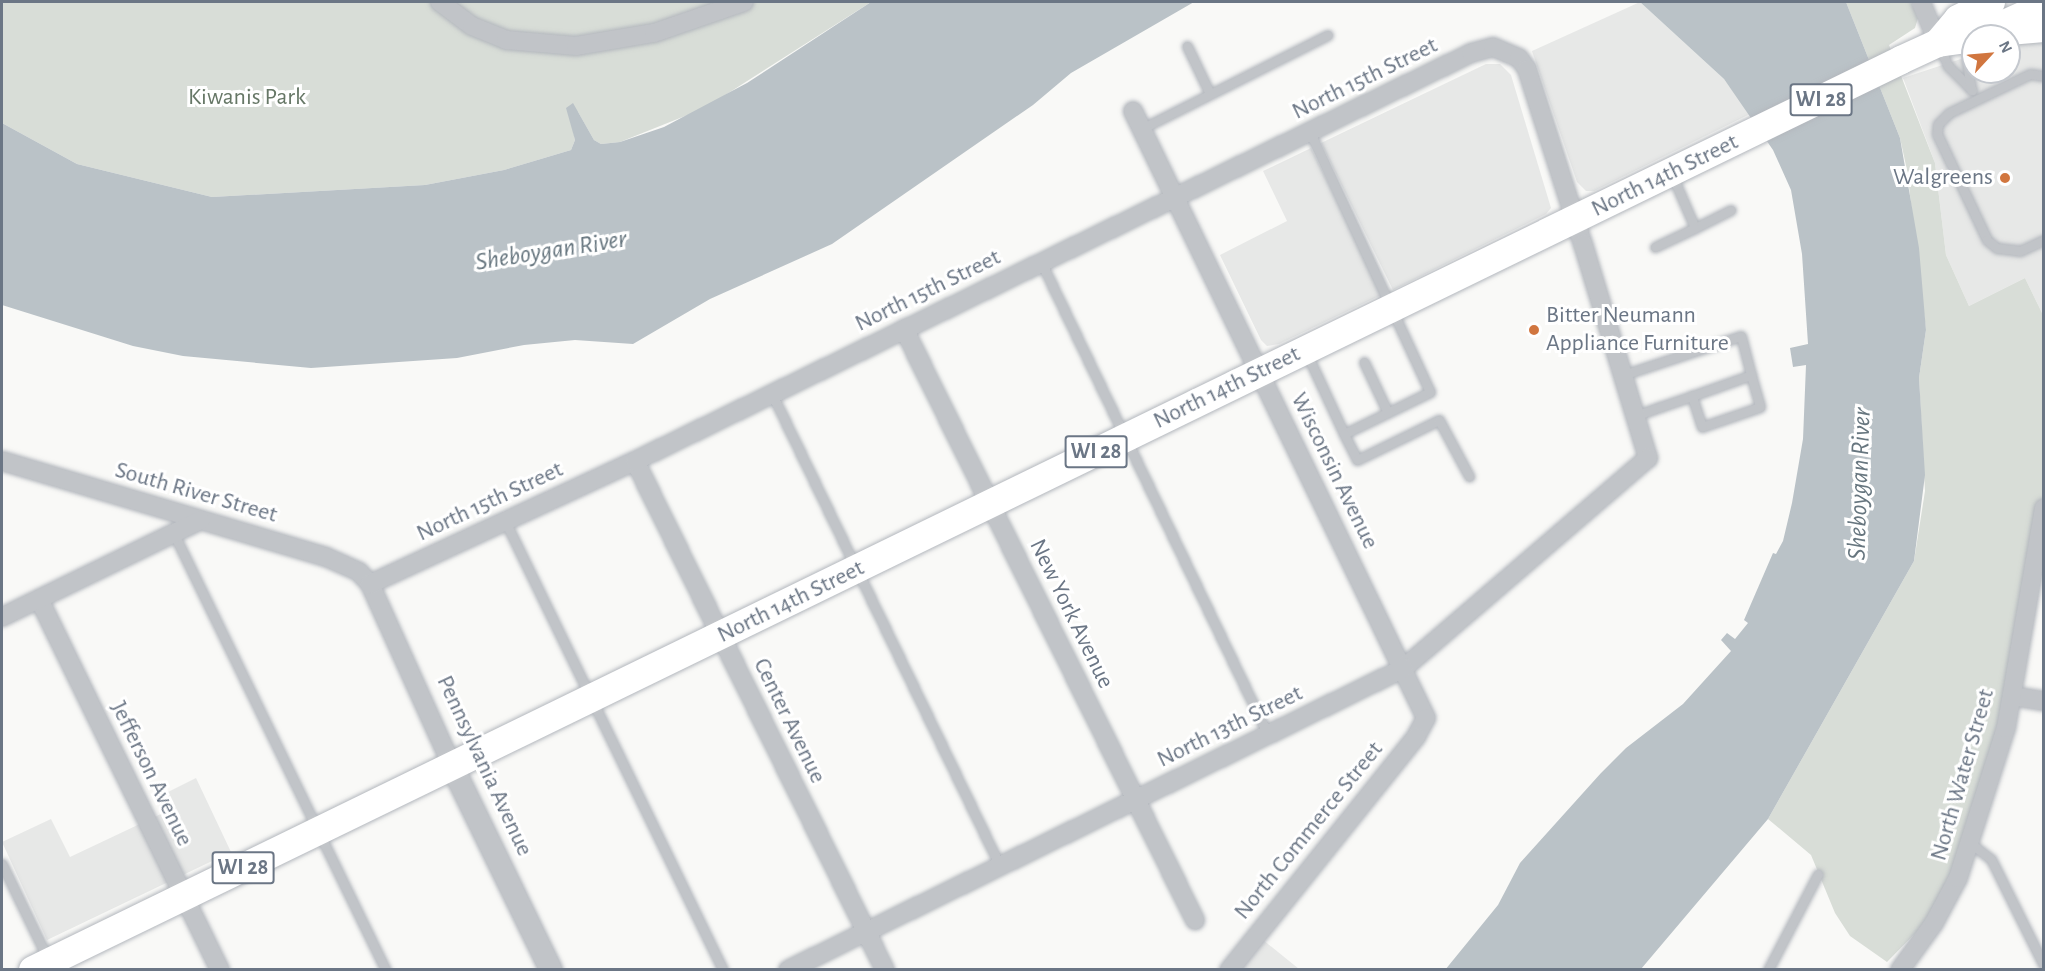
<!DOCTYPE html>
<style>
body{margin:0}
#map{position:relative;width:2045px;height:971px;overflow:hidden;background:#f9f9f7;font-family:"Alegreya Sans",sans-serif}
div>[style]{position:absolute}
.built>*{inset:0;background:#e7e8e7}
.green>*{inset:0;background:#d8ddd7}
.water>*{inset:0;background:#bac2c7}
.roads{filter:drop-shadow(0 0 2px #b3b7bd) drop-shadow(0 0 2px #b3b7bd)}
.service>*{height:9px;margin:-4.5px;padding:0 4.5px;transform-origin:4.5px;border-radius:4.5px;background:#c1c4c8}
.minor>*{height:18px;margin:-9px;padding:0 9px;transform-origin:9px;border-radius:9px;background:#c1c4c8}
.tertiary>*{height:22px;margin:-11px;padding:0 11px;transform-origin:11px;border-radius:11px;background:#c1c4c8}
.secondary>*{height:26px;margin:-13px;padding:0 13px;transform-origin:13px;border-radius:13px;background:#fff}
.primary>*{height:28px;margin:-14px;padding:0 14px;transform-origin:14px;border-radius:14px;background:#fff}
.dots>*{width:16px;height:16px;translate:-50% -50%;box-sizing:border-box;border:3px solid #fff;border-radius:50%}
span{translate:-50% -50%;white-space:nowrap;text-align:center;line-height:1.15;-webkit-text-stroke:6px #fff;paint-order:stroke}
.shield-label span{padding:2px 4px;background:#fff;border:2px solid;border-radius:4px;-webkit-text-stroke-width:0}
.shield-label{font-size:22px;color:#6b7685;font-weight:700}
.street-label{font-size:24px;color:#6b7685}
.park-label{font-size:24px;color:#676}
.poi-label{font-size:24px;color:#6b7685}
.right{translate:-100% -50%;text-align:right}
.left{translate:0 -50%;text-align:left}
.water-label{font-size:26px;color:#67767f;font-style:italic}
.frame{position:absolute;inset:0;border:3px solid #6b7685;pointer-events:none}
.north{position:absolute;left:1961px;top:24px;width:60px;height:60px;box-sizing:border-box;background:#fff;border:2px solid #c4c8ce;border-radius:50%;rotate:64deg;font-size:16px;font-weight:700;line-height:24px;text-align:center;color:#6b7685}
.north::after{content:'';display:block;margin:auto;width:21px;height:27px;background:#d1763f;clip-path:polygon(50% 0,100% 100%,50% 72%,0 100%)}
</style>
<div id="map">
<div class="built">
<div style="clip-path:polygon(1640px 2px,1724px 79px,1750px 114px,1594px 191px,1586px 191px,1577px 182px,1532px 51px)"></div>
<div style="clip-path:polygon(2043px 36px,2043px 315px,2025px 278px,1969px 306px,1946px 255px,1935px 163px,1903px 78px,1973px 55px,1973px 72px,2009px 72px,2009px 43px)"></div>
<div style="clip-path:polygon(1486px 64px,1500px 64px,1511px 75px,1551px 208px,1546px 214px,1393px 290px,1321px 143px)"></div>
<div style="clip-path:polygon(1311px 148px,1383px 294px,1279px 344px,1267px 346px,1261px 340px,1220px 255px,1287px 221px,1263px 171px)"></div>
<div style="clip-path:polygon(196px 778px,231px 852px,47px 940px,2px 842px,51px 819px,70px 857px,163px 813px,156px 798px)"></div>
<div style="clip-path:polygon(1257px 935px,1299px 969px,1229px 970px)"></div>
</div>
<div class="green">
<div style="clip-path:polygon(2px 2px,871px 2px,705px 108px,620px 142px,601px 144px,594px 140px,578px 112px,572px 125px,575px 140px,571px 150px,504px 170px,425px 185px,212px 197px,77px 164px,2px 123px)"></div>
<div style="clip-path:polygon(1846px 2px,1911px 2px,1918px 18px,1915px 28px,1889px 45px,1935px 163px,1946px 255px,1969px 306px,2025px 278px,2043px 315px,2043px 494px,2006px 721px,1942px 906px,1887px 962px,1850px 936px,1835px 913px,1811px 855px,1768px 819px,1914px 561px,1925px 491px,1919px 378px,1926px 330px,1907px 170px,1900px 138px)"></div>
</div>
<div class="water">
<div style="clip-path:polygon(871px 2px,1194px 2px,1071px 73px,1033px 105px,832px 244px,710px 299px,633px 344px,575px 340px,524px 345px,457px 358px,311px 368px,183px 356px,133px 346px,2px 305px,2px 123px,77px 164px,212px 197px,425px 185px,504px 170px,571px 150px,575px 140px,566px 108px,573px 103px,594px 140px,601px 144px,620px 142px,664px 127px,747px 83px)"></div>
<div style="clip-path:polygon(1640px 2px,1846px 2px,1900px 138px,1919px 248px,1926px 330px,1919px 378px,1925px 475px,1914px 561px,1768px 819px,1641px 969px,1445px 970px,1498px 905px,1520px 863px,1601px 773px,1626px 748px,1683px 704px,1731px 651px,1721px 640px,1727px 633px,1735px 639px,1748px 623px,1744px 620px,1773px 553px,1776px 554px,1783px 541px,1792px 503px,1803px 439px,1806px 365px,1793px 367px,1790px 348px,1808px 344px,1802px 254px,1791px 190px,1773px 150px,1724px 79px)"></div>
</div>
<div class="roads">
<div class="service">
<div style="left:1939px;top:45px;width:23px;rotate:67deg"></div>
<div style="left:1948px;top:66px;width:34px;rotate:45deg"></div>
<div style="left:1187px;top:46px;width:53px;rotate:64.4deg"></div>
<div style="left:2044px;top:76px;width:14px;rotate:-172deg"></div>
<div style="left:2030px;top:74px;width:90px;rotate:154.3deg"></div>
<div style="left:1949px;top:113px;width:16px;rotate:135deg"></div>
<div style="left:1938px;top:124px;width:10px;rotate:96deg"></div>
<div style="left:1937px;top:134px;width:117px;rotate:64.7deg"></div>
<div style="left:1987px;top:240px;width:13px;rotate:39deg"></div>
<div style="left:1997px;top:248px;width:23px;rotate:7deg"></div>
<div style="left:2020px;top:251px;width:26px;rotate:-25deg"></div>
<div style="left:1971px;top:90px;width:30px;rotate:-98deg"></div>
<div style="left:1967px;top:60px;width:13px;rotate:-63deg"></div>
<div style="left:1141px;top:129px;width:209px;rotate:-26.7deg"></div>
<div style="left:1672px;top:175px;width:58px;rotate:66.5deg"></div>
<div style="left:1695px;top:228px;width:40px;rotate:-26.6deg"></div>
<div style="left:1655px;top:247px;width:44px;rotate:-25.4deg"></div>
<div style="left:1041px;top:262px;width:525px;rotate:64.36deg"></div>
<div style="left:1306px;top:352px;width:90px;rotate:65.1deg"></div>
<div style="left:1344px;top:434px;width:96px;rotate:-26deg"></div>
<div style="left:1430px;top:392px;width:286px;rotate:-114.8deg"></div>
<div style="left:1364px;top:362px;width:56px;rotate:64.8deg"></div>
<div style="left:1623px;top:375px;width:124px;rotate:-18.3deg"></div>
<div style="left:1741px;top:336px;width:40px;rotate:75.6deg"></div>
<div style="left:772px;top:394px;width:524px;rotate:64.22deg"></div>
<div style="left:1635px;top:416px;width:27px;rotate:-20deg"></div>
<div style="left:1660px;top:407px;width:34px;rotate:-19deg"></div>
<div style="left:1692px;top:396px;width:63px;rotate:-19.6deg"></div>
<div style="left:1751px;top:375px;width:33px;rotate:74deg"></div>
<div style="left:1760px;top:407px;width:61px;rotate:161deg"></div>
<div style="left:1702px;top:427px;width:33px;rotate:-108deg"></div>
<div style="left:1344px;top:434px;width:29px;rotate:63deg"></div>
<div style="left:1357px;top:460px;width:91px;rotate:-26deg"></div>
<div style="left:1439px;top:420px;width:64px;rotate:61.8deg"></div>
<div style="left:505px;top:521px;width:499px;rotate:64.1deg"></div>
<div style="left:173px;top:532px;width:487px;rotate:64.1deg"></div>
<div style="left:1969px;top:842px;width:28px;rotate:38deg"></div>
<div style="left:1991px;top:859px;width:119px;rotate:63.6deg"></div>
<div style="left:2px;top:864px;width:106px;rotate:64.2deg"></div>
<div style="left:1768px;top:970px;width:108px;rotate:-62.5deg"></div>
</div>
<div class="minor">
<div style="left:440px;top:2px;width:40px;rotate:37deg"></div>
<div style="left:472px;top:26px;width:37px;rotate:22deg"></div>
<div style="left:506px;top:40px;width:70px;rotate:4.9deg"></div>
<div style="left:576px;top:46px;width:79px;rotate:-9.5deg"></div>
<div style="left:654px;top:33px;width:95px;rotate:-19deg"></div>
<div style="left:1921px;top:2px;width:44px;rotate:67.5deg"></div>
<div style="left:1133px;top:111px;width:674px;rotate:64.23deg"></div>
<div style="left:1426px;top:718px;width:21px;rotate:118deg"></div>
<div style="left:1416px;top:737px;width:299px;rotate:128.7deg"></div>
<div style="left:904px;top:329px;width:659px;rotate:63.79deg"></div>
<div style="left:2px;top:461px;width:338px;rotate:16.5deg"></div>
<div style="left:326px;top:557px;width:36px;rotate:24deg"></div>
<div style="left:359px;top:572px;width:16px;rotate:47deg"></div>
<div style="left:370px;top:584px;width:200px;rotate:65.7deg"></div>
<div style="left:635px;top:461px;width:567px;rotate:63.84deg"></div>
<div style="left:370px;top:584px;width:292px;rotate:-24.9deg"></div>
<div style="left:635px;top:461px;width:930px;rotate:-26.01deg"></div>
<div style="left:1471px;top:53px;width:23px;rotate:-15deg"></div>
<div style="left:1493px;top:47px;width:28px;rotate:23deg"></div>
<div style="left:1519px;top:58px;width:14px;rotate:54deg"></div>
<div style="left:1527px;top:69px;width:184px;rotate:72.3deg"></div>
<div style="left:1583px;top:244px;width:224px;rotate:73.1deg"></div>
<div style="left:1648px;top:458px;width:322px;rotate:139.3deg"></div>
<div style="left:1404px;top:668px;width:686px;rotate:153.88deg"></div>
<div style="left:39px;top:599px;width:413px;rotate:64deg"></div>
<div style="left:2px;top:617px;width:221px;rotate:-26deg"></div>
<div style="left:2012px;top:696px;width:32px;rotate:9deg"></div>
<div style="left:1900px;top:970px;width:58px;rotate:-54.1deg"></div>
<div style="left:1934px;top:923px;width:51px;rotate:-61.9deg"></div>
<div style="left:1958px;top:878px;width:157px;rotate:-72.3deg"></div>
<div style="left:2006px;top:728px;width:223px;rotate:-80.2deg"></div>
</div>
<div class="tertiary">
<div style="left:452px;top:766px;width:227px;rotate:64.1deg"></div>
</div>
<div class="secondary">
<div style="left:1985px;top:34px;width:59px;rotate:-4.8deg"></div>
</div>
<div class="primary">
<div style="left:1978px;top:36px;width:72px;rotate:-24.4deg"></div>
<div style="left:1938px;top:43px;width:31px;rotate:-50deg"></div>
<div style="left:1958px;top:19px;width:37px;rotate:-27deg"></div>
<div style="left:33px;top:970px;width:2078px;rotate:-25.97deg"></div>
<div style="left:1901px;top:60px;width:41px;rotate:-24.7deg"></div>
<div style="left:1938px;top:43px;width:35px;rotate:-8deg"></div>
</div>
</div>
<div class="dots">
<div style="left:2005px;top:178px;background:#d1763f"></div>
<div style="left:1534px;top:330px;background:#d1763f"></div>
</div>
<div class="shield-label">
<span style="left:1821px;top:100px">WI 28</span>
<span style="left:1096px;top:452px">WI 28</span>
<span style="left:243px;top:868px">WI 28</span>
</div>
<div class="street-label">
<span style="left:1365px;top:79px;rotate:-26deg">North 15th Street</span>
<span style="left:1665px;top:176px;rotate:-26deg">North 14th Street</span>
<span style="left:928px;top:291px;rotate:-26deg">North 15th Street</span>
<span style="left:1227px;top:388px;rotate:-26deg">North 14th Street</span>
<span style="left:1334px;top:471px;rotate:64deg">Wisconsin Avenue</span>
<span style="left:196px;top:493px;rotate:16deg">South River Street</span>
<span style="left:490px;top:502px;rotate:-25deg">North 15th Street</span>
<span style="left:791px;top:602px;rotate:-26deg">North 14th Street</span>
<span style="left:1071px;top:614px;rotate:64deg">New York Avenue</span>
<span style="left:789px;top:721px;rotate:64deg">Center Avenue</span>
<span style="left:1230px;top:727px;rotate:-26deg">North 13th Street</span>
<span style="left:484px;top:766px;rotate:65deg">Pennsylvania Avenue</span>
<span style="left:151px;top:774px;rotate:64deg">Jefferson Avenue</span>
<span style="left:1963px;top:775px;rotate:-74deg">North Water Street</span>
<span style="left:1309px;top:831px;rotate:-51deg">North Commerce Street</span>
</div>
<div class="park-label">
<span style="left:247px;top:98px">Kiwanis Park</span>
</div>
<div class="poi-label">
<span class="right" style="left:1993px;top:178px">Walgreens</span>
<span class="left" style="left:1546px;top:330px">Bitter Neumann<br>Appliance Furniture</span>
</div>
<div class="water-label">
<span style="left:551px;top:251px;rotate:-9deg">Sheboygan River</span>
<span style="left:1860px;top:484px;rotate:-88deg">Sheboygan River</span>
</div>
<div class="frame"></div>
<div class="north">N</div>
</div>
